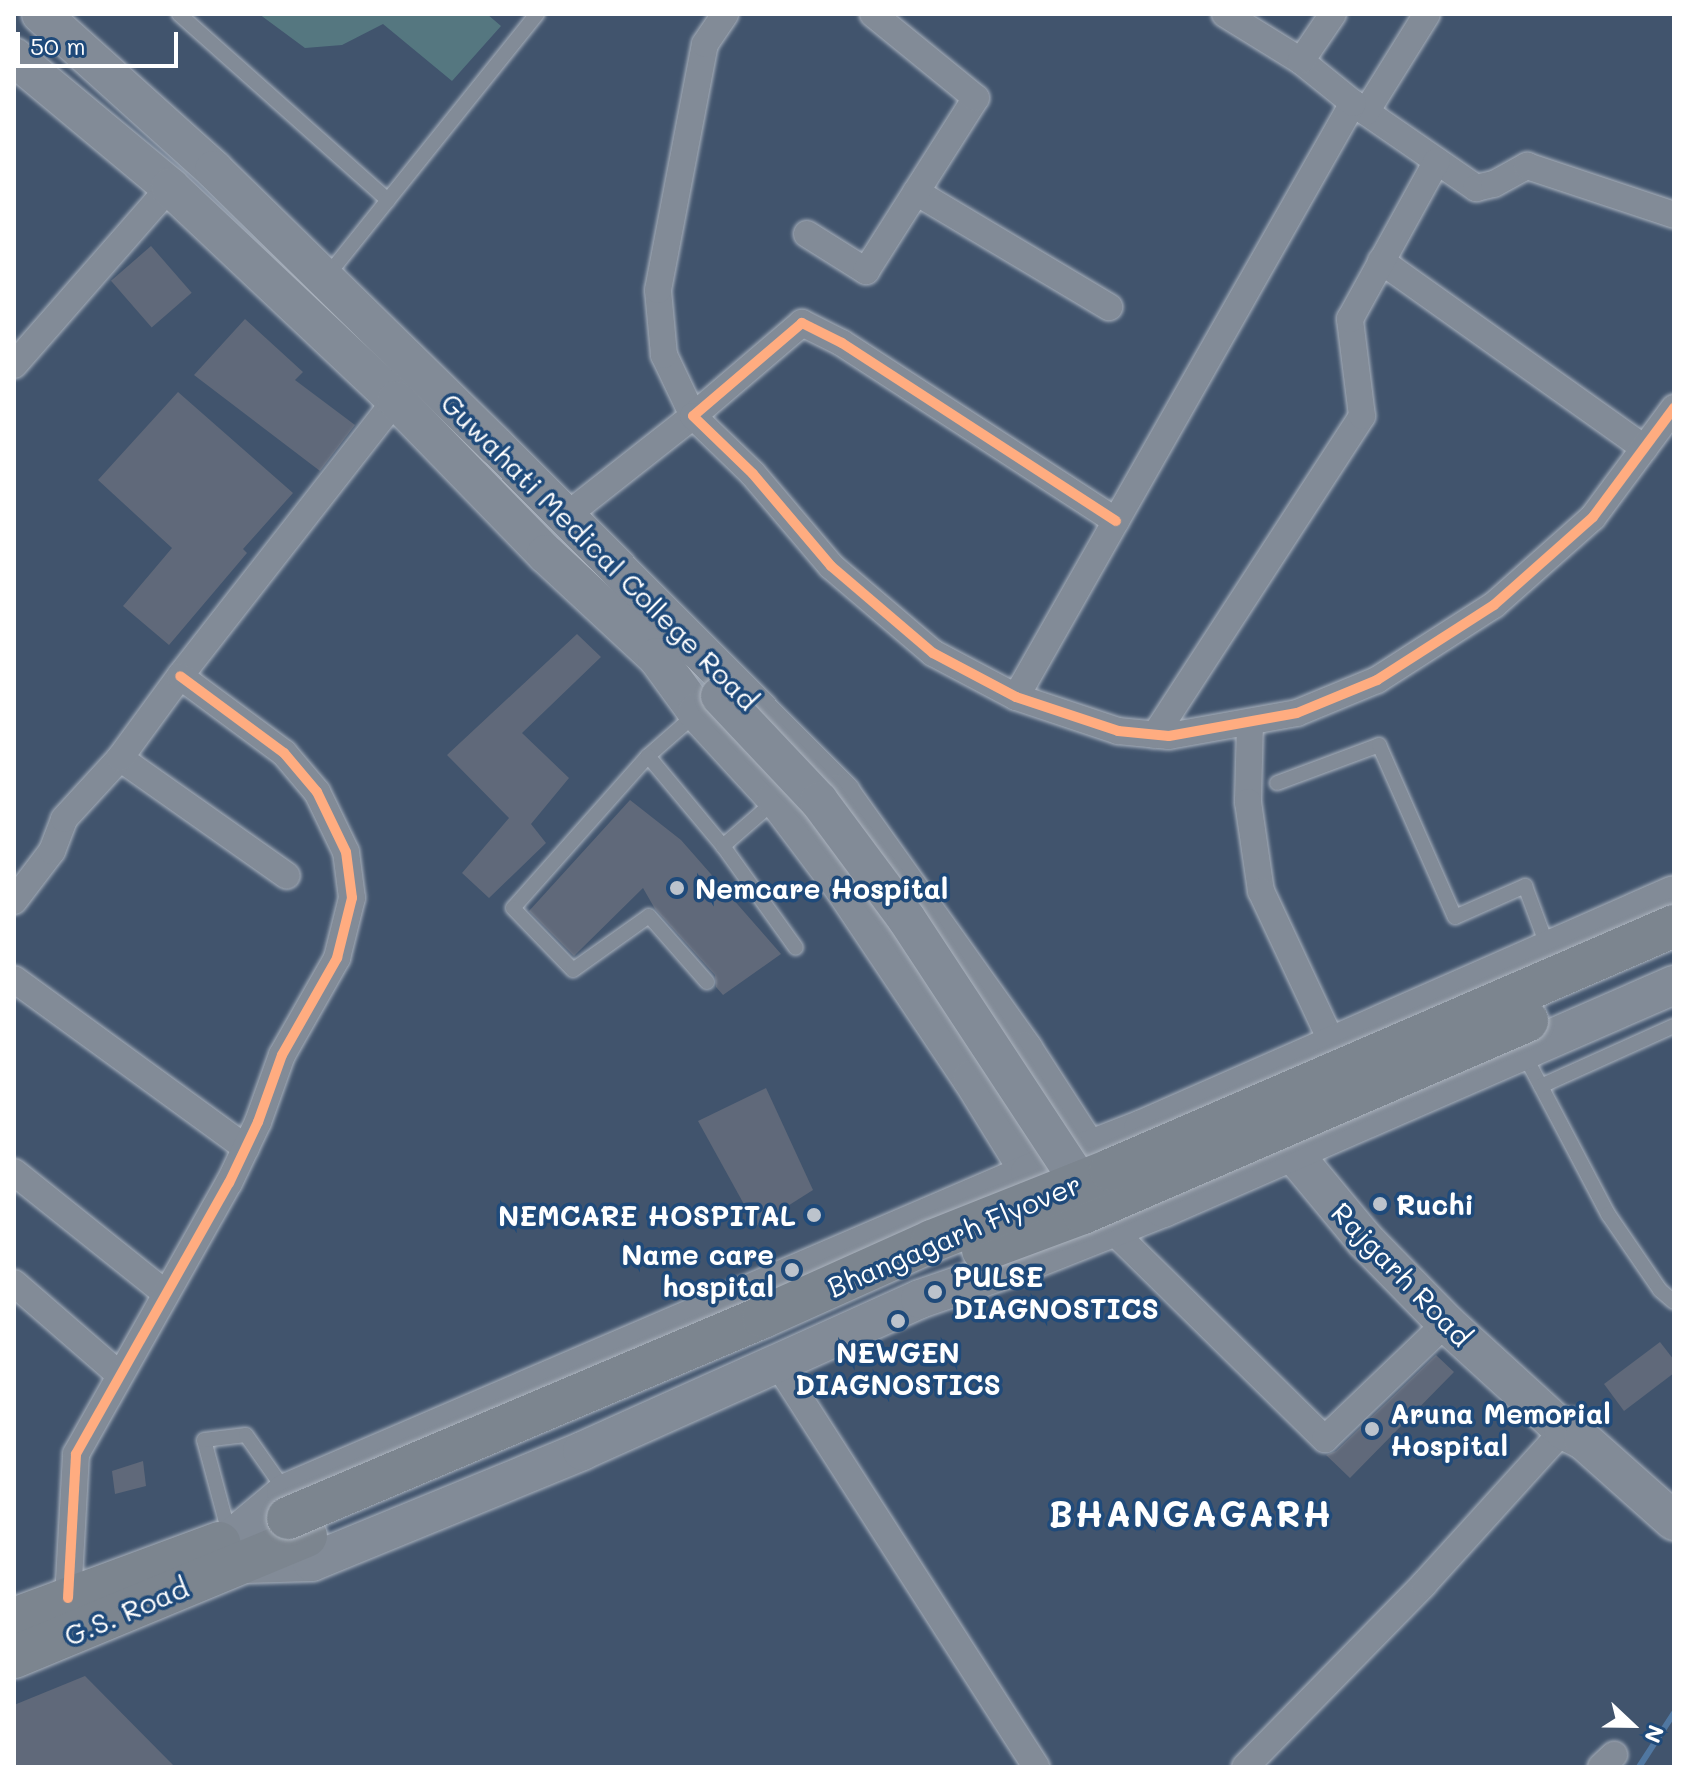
<!DOCTYPE html>
<style>
body{margin:0}
#map{position:relative;width:1688px;height:1781px;overflow:hidden;background:#41546d;font-family:Mali,sans-serif}
div>[style]{position:absolute}
.green>*{inset:0;background:#557780}
.stream>*{height:6px;margin:-3px;padding:0 3px;transform-origin:3px;border-radius:3px;background:#5077a1}
.building>*{inset:0;background:#60697a;transform-origin:0 0}
.roads{filter:drop-shadow(0 0 2px #aab2bd) drop-shadow(0 0 2px #aab2bd)}
.lane>*{height:14px;margin:-7px;padding:0 7px;transform-origin:7px;border-radius:7px;background:#828b97}
.street>*{height:26px;margin:-13px;padding:0 13px;transform-origin:13px;border-radius:13px;background:#828b97}
.secondary>*{height:38px;margin:-19px;padding:0 19px;transform-origin:19px;border-radius:19px;background:#828b97}
.primary>*{height:42px;margin:-21px;padding:0 21px;transform-origin:21px;border-radius:21px;background:#7c858f}
.bridges{filter:drop-shadow(0 0 2px #aab2bd) drop-shadow(0 0 2px #aab2bd)}
.secondary-bridge>*{height:38px;margin:-19px;padding:0 19px;transform-origin:19px;border-radius:19px;background:#828b97}
.primary-bridge>*{height:42px;margin:-21px;padding:0 21px;transform-origin:21px;border-radius:21px;background:#7c858f}
.cycleway>*{height:10px;margin:-5px;padding:0 5px;transform-origin:5px;border-radius:5px;background:#ffac80}
.dots>*{width:22px;height:22px;translate:-50% -50%;box-sizing:border-box;border:4px solid #1f4a7a;border-radius:50%}
span{translate:-50% -50%;white-space:nowrap;text-align:center;line-height:1.15;-webkit-text-stroke:7px #1f4a7a;paint-order:stroke}
.street-label{font-size:28px;color:#fff}
.poi-label{font-size:28px;color:#fff;font-weight:700}
.left{translate:0 -50%;text-align:left}
.right{translate:-100% -50%;text-align:right}
.district-label{font-size:36px;color:#fff;font-weight:700;letter-spacing:2px}
.frame{position:absolute;inset:0;border:16px solid #fff;pointer-events:none}
.north{position:absolute;left:1592px;top:1685px;width:80px;height:80px;-webkit-text-stroke:6px #1f4a7a;paint-order:stroke;rotate:112deg;font-size:22px;font-weight:700;line-height:32px;text-align:center;color:#fff}
.north::after{content:'';display:block;margin:auto;width:28px;height:36px;background:#fff;clip-path:polygon(50% 0,100% 100%,50% 72%,0 100%)}
.scale{position:absolute;left:16px;top:32px;width:162px;height:36px;box-sizing:border-box;border:4px solid #fff;border-top:0;padding-left:10px;font-size:24px;line-height:28px;white-space:nowrap;color:#fff;-webkit-text-stroke:6px #1f4a7a;paint-order:stroke}
</style>
<div id="map">
<div class="green">
<div style="clip-path:polygon(259px 14px,487px 14px,501px 26px,452px 81px,383px 24px,342px 45px,305px 48px)"></div>
</div>
<div class="stream">
<div style="left:1639px;top:1767px;width:64px;rotate:-57.1deg"></div>
</div>
<div class="building">
<div style="left:151px;top:246px;width:62px;height:53px;rotate:49deg"></div>
<div style="clip-path:polygon(245px 319px,303px 372px,295px 380px,355px 425px,320px 471px,194px 375px)"></div>
<div style="clip-path:polygon(178px 392px,293px 493px,243px 549px,247px 553px,169px 645px,123px 606px,172px 548px,98px 480px)"></div>
<div style="clip-path:polygon(577px 634px,601px 657px,522px 733px,569px 778px,531px 824px,546px 843px,489px 898px,462px 873px,509px 818px,447px 755px)"></div>
<div style="clip-path:polygon(630px 800px,681px 840px,781px 954px,723px 995px,716px 987px,715px 975px,655px 909px,643px 888px,574px 956px,529px 911px)"></div>
<div style="clip-path:polygon(766px 1088px,813px 1190px,756px 1226px,698px 1121px)"></div>
<div style="clip-path:polygon(1660px 1342px,1674px 1360px,1674px 1373px,1624px 1411px,1604px 1384px)"></div>
<div style="clip-path:polygon(1436px 1355px,1454px 1372px,1350px 1478px,1326px 1455px,1336px 1451px)"></div>
<div style="clip-path:polygon(143px 1461px,146px 1486px,115px 1494px,112px 1471px)"></div>
<div style="clip-path:polygon(85px 1676px,175px 1767px,14px 1767px,14px 1705px)"></div>
</div>
<div class="roads">
<div class="lane">
<div style="left:179px;top:14px;width:280px;rotate:41.7deg"></div>
<div style="left:327px;top:276px;width:336px;rotate:-51.3deg"></div>
<div style="left:697px;top:713px;width:65px;rotate:138.7deg"></div>
<div style="left:648px;top:756px;width:203px;rotate:131.6deg"></div>
<div style="left:513px;top:908px;width:86px;rotate:45.9deg"></div>
<div style="left:573px;top:970px;width:93px;rotate:-35.4deg"></div>
<div style="left:649px;top:916px;width:88px;rotate:48.7deg"></div>
<div style="left:648px;top:756px;width:117px;rotate:50.2deg"></div>
<div style="left:1277px;top:783px;width:109px;rotate:-20.4deg"></div>
<div style="left:1379px;top:745px;width:188px;rotate:66.2deg"></div>
<div style="left:1455px;top:917px;width:77px;rotate:-23.9deg"></div>
<div style="left:1525px;top:886px;width:66px;rotate:69.6deg"></div>
<div style="left:777px;top:799px;width:72px;rotate:139deg"></div>
<div style="left:723px;top:846px;width:125px;rotate:54.4deg"></div>
<div style="left:1524px;top:1054px;width:181px;rotate:62.3deg"></div>
<div style="left:1608px;top:1214px;width:92px;rotate:55.6deg"></div>
<div style="left:1660px;top:1290px;width:18px;rotate:41deg"></div>
<div style="left:1541px;top:1086px;width:146px;rotate:-24.3deg"></div>
<div style="left:230px;top:1537px;width:100px;rotate:-105deg"></div>
<div style="left:204px;top:1440px;width:42px;rotate:-6.8deg"></div>
<div style="left:246px;top:1435px;width:70px;rotate:54.9deg"></div>
</div>
<div class="street">
<div style="left:1225px;top:14px;width:89px;rotate:31.7deg"></div>
<div style="left:1353px;top:103px;width:150px;rotate:34.6deg"></div>
<div style="left:1476px;top:188px;width:18px;rotate:-13deg"></div>
<div style="left:1494px;top:184px;width:38px;rotate:-29deg"></div>
<div style="left:1527px;top:166px;width:155px;rotate:18.4deg"></div>
<div style="left:1366px;top:112px;width:115px;rotate:-58.1deg"></div>
<div style="left:916px;top:192px;width:225px;rotate:30.8deg"></div>
<div style="left:807px;top:234px;width:70px;rotate:32.1deg"></div>
<div style="left:866px;top:271px;width:205px;rotate:-57.6deg"></div>
<div style="left:976px;top:98px;width:133px;rotate:-140.8deg"></div>
<div style="left:1381px;top:261px;width:323px;rotate:35.4deg"></div>
<div style="left:14px;top:365px;width:237px;rotate:-48.8deg"></div>
<div style="left:566px;top:516px;width:162px;rotate:-38.2deg"></div>
<div style="left:693px;top:416px;width:68px;rotate:-115.4deg"></div>
<div style="left:664px;top:355px;width:65px;rotate:-95.3deg"></div>
<div style="left:658px;top:290px;width:250px;rotate:-79.2deg"></div>
<div style="left:705px;top:44px;width:36px;rotate:-56deg"></div>
<div style="left:1116px;top:521px;width:327px;rotate:-147deg"></div>
<div style="left:842px;top:343px;width:45px;rotate:-153.4deg"></div>
<div style="left:802px;top:323px;width:143px;rotate:139.5deg"></div>
<div style="left:693px;top:416px;width:83px;rotate:44deg"></div>
<div style="left:753px;top:474px;width:121px;rotate:49.7deg"></div>
<div style="left:831px;top:566px;width:134px;rotate:40.5deg"></div>
<div style="left:933px;top:653px;width:94px;rotate:27.9deg"></div>
<div style="left:1016px;top:697px;width:108px;rotate:18.4deg"></div>
<div style="left:1118px;top:731px;width:51px;rotate:5.6deg"></div>
<div style="left:1169px;top:736px;width:130px;rotate:-10.2deg"></div>
<div style="left:1297px;top:713px;width:87px;rotate:-22.4deg"></div>
<div style="left:1377px;top:680px;width:139px;rotate:-32.7deg"></div>
<div style="left:1494px;top:605px;width:132px;rotate:-41.6deg"></div>
<div style="left:1593px;top:517px;width:136px;rotate:-53.4deg"></div>
<div style="left:1016px;top:697px;width:683px;rotate:-60.43deg"></div>
<div style="left:1353px;top:103px;width:67px;rotate:-141.1deg"></div>
<div style="left:1301px;top:61px;width:57px;rotate:-55.8deg"></div>
<div style="left:1250px;top:723px;width:79px;rotate:91.5deg"></div>
<div style="left:1248px;top:802px;width:90px;rotate:81.7deg"></div>
<div style="left:1261px;top:891px;width:170px;rotate:64.9deg"></div>
<div style="left:1155px;top:735px;width:380px;rotate:-57deg"></div>
<div style="left:1362px;top:416px;width:98px;rotate:-97.1deg"></div>
<div style="left:1350px;top:319px;width:180px;rotate:-61.2deg"></div>
<div style="left:120px;top:758px;width:204px;rotate:35.2deg"></div>
<div style="left:14px;top:901px;width:63px;rotate:-52.8deg"></div>
<div style="left:52px;top:851px;width:34px;rotate:-69deg"></div>
<div style="left:64px;top:819px;width:83px;rotate:-47.4deg"></div>
<div style="left:120px;top:758px;width:102px;rotate:-53.8deg"></div>
<div style="left:180px;top:676px;width:350px;rotate:-52deg"></div>
<div style="left:14px;top:979px;width:287px;rotate:36.1deg"></div>
<div style="left:14px;top:1172px;width:193px;rotate:38.7deg"></div>
<div style="left:1111px;top:1229px;width:300px;rotate:44.5deg"></div>
<div style="left:1325px;top:1439px;width:168px;rotate:-43.8deg"></div>
<div style="left:14px;top:1283px;width:140px;rotate:41deg"></div>
<div style="left:777px;top:1363px;width:480px;rotate:57.3deg"></div>
<div style="left:68px;top:1598px;width:144px;rotate:-86.8deg"></div>
<div style="left:76px;top:1454px;width:311px;rotate:-60.6deg"></div>
<div style="left:229px;top:1183px;width:68px;rotate:-64.6deg"></div>
<div style="left:258px;top:1122px;width:71px;rotate:-70.3deg"></div>
<div style="left:282px;top:1055px;width:112px;rotate:-60.4deg"></div>
<div style="left:337px;top:958px;width:62px;rotate:-76deg"></div>
<div style="left:352px;top:898px;width:46px;rotate:-97.4deg"></div>
<div style="left:346px;top:852px;width:67px;rotate:-115.8deg"></div>
<div style="left:317px;top:792px;width:51px;rotate:-130.2deg"></div>
<div style="left:284px;top:753px;width:129px;rotate:-143.5deg"></div>
<div style="left:1245px;top:1767px;width:256px;rotate:-45.6deg"></div>
<div style="left:1424px;top:1584px;width:220px;rotate:-47.8deg"></div>
<div style="left:1601px;top:1767px;width:18px;rotate:-43deg"></div>
</div>
<div class="secondary">
<div style="left:41px;top:14px;width:233px;rotate:42deg"></div>
<div style="left:214px;top:170px;width:396px;rotate:44.4deg"></div>
<div style="left:497px;top:447px;width:489px;rotate:45.2deg"></div>
<div style="left:841px;top:794px;width:315px;rotate:54.5deg"></div>
<div style="left:1024px;top:1051px;width:118px;rotate:57.1deg"></div>
<div style="left:14px;top:57px;width:203px;rotate:39.8deg"></div>
<div style="left:170px;top:187px;width:311px;rotate:43.3deg"></div>
<div style="left:396px;top:400px;width:215px;rotate:45.8deg"></div>
<div style="left:546px;top:554px;width:151px;rotate:42.9deg"></div>
<div style="left:657px;top:657px;width:68px;rotate:54deg"></div>
<div style="left:697px;top:712px;width:118px;rotate:47.4deg"></div>
<div style="left:777px;top:799px;width:111px;rotate:53deg"></div>
<div style="left:844px;top:888px;width:230px;rotate:56.2deg"></div>
<div style="left:972px;top:1079px;width:110px;rotate:58.3deg"></div>
<div style="left:1277px;top:1134px;width:138px;rotate:50.3deg"></div>
<div style="left:1365px;top:1240px;width:116px;rotate:45.7deg"></div>
<div style="left:1446px;top:1323px;width:159px;rotate:42.4deg"></div>
<div style="left:1563px;top:1430px;width:22px;rotate:27deg"></div>
<div style="left:1583px;top:1440px;width:122px;rotate:41.7deg"></div>
<div style="left:231px;top:1539px;width:72px;rotate:-39.9deg"></div>
<div style="left:286px;top:1493px;width:810px;rotate:-23.27deg"></div>
<div style="left:1030px;top:1173px;width:121px;rotate:-21.3deg"></div>
<div style="left:1143px;top:1129px;width:580px;rotate:-23.78deg"></div>
<div style="left:246px;top:1564px;width:66px;rotate:-1.7deg"></div>
<div style="left:312px;top:1562px;width:292px;rotate:-22.3deg"></div>
<div style="left:582px;top:1451px;width:371px;rotate:-24.2deg"></div>
<div style="left:920px;top:1299px;width:105px;rotate:-19deg"></div>
<div style="left:1019px;top:1265px;width:155px;rotate:-21.6deg"></div>
<div style="left:1163px;top:1208px;width:558px;rotate:-23.58deg"></div>
</div>
<div class="primary">
<div style="left:14px;top:1619px;width:219px;rotate:-20.3deg"></div>
<div style="left:14px;top:1657px;width:316px;rotate:-22.5deg"></div>
</div>
</div>
<div class="bridges">
<div class="secondary-bridge">
<div style="left:720px;top:696px;width:144px;rotate:46.7deg"></div>
<div style="left:819px;top:801px;width:146px;rotate:53.4deg"></div>
<div style="left:906px;top:918px;width:315px;rotate:56.7deg"></div>
</div>
<div class="primary-bridge">
<div style="left:983px;top:1250px;width:107px;rotate:-20.3deg"></div>
<div style="left:1083px;top:1213px;width:484px;rotate:-23.4deg"></div>
<div style="left:288px;top:1518px;width:516px;rotate:-22.94deg"></div>
<div style="left:763px;top:1317px;width:185px;rotate:-24.2deg"></div>
<div style="left:932px;top:1241px;width:192px;rotate:-21.7deg"></div>
<div style="left:1110px;top:1170px;width:615px;rotate:-23.39deg"></div>
</div>
</div>
<div class="cycleway">
<div style="left:1116px;top:521px;width:327px;rotate:-147deg"></div>
<div style="left:842px;top:343px;width:45px;rotate:-153.4deg"></div>
<div style="left:802px;top:323px;width:143px;rotate:139.5deg"></div>
<div style="left:693px;top:416px;width:83px;rotate:44deg"></div>
<div style="left:753px;top:474px;width:121px;rotate:49.7deg"></div>
<div style="left:831px;top:566px;width:134px;rotate:40.5deg"></div>
<div style="left:933px;top:653px;width:94px;rotate:27.9deg"></div>
<div style="left:1016px;top:697px;width:108px;rotate:18.4deg"></div>
<div style="left:1118px;top:731px;width:51px;rotate:5.6deg"></div>
<div style="left:1169px;top:736px;width:130px;rotate:-10.2deg"></div>
<div style="left:1297px;top:713px;width:87px;rotate:-22.4deg"></div>
<div style="left:1377px;top:680px;width:139px;rotate:-32.7deg"></div>
<div style="left:1494px;top:605px;width:132px;rotate:-41.6deg"></div>
<div style="left:1593px;top:517px;width:136px;rotate:-53.4deg"></div>
<div style="left:68px;top:1598px;width:144px;rotate:-86.8deg"></div>
<div style="left:76px;top:1454px;width:311px;rotate:-60.6deg"></div>
<div style="left:229px;top:1183px;width:68px;rotate:-64.6deg"></div>
<div style="left:258px;top:1122px;width:71px;rotate:-70.3deg"></div>
<div style="left:282px;top:1055px;width:112px;rotate:-60.4deg"></div>
<div style="left:337px;top:958px;width:62px;rotate:-76deg"></div>
<div style="left:352px;top:898px;width:46px;rotate:-97.4deg"></div>
<div style="left:346px;top:852px;width:67px;rotate:-115.8deg"></div>
<div style="left:317px;top:792px;width:51px;rotate:-130.2deg"></div>
<div style="left:284px;top:753px;width:129px;rotate:-143.5deg"></div>
</div>
<div class="dots">
<div style="left:677px;top:888px;background:#bcc3cc"></div>
<div style="left:1380px;top:1204px;background:#bcc3cc"></div>
<div style="left:814px;top:1215px;background:#bcc3cc"></div>
<div style="left:792px;top:1270px;background:#bcc3cc"></div>
<div style="left:935px;top:1292px;background:#bcc3cc"></div>
<div style="left:898px;top:1321px;background:#bcc3cc"></div>
<div style="left:1372px;top:1429px;background:#bcc3cc"></div>
</div>
<div class="street-label">
<span style="left:600px;top:551px;rotate:45deg">Guwahati Medical College Road</span>
<span style="left:954px;top:1235px;rotate:-23deg">Bhangagarh Flyover</span>
<span style="left:1402px;top:1274px;rotate:46deg">Rajgarh Road</span>
<span style="left:126px;top:1611px;rotate:-23deg">G.S. Road</span>
</div>
<div class="poi-label">
<span class="left" style="left:695px;top:888px">Nemcare Hospital</span>
<span class="left" style="left:1396px;top:1204px">Ruchi</span>
<span class="right" style="left:796px;top:1215px">NEMCARE HOSPITAL</span>
<span class="right" style="left:774px;top:1270px">Name care<br>hospital</span>
<span class="left" style="left:953px;top:1292px">PULSE<br>DIAGNOSTICS</span>
<span style="left:898px;top:1368px">NEWGEN<br>DIAGNOSTICS</span>
<span class="left" style="left:1390px;top:1429px">Aruna Memorial<br>Hospital</span>
</div>
<div class="district-label">
<span style="left:1191px;top:1513px">BHANGAGARH</span>
</div>
<div class="frame"></div>
<div class="north">N</div>
<div class="scale">50 m</div>
</div>
